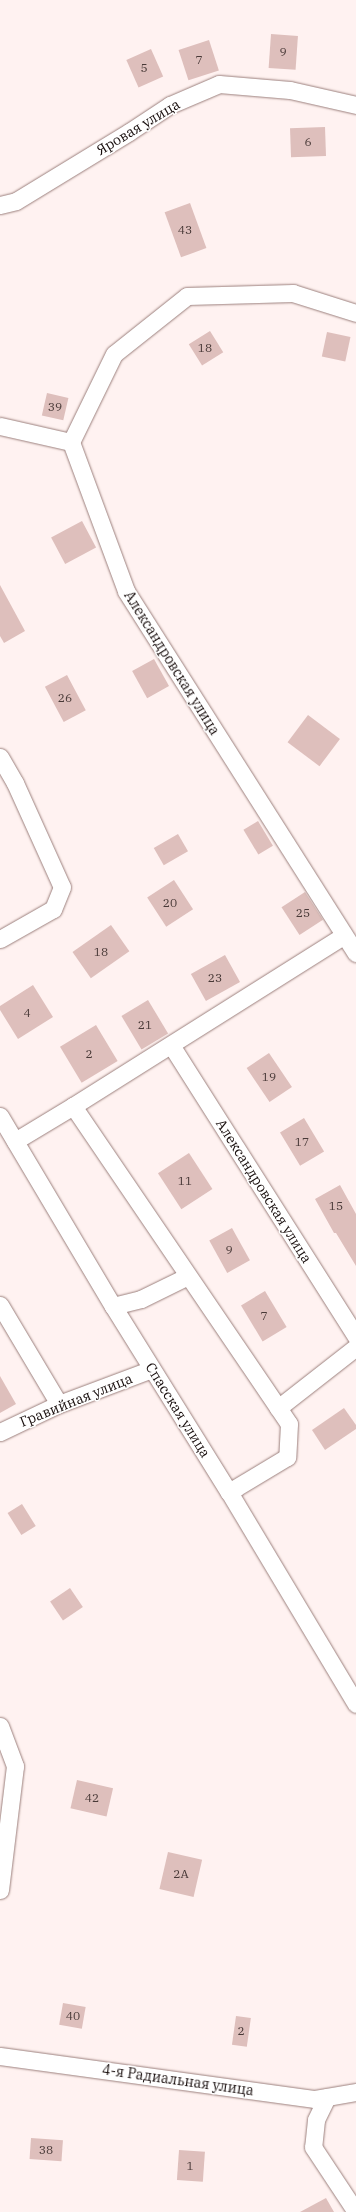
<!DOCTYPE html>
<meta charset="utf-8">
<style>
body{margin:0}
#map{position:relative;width:356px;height:2212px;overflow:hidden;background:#fff2f1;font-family:"IBM Plex Serif",serif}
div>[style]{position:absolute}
.building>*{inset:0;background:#debfbc;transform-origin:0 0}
.roads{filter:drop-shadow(0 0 1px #9c807d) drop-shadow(0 0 1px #9c807d)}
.minor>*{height:17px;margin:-8.5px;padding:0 8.5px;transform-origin:8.5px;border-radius:8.5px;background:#fff}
span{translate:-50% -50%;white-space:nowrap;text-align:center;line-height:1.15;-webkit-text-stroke:3px #fff;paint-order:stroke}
.number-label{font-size:12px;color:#483937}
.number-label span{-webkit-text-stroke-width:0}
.street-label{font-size:14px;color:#160c0b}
</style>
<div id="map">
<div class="building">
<div style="left:271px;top:34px;width:27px;height:34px;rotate:4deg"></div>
<div style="left:209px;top:40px;width:32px;height:32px;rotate:72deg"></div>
<div style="left:151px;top:49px;width:30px;height:27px;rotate:66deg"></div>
<div style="left:325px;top:127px;width:29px;height:35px;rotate:88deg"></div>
<div style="left:190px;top:203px;width:48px;height:27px;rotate:70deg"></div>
<div style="left:210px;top:331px;width:25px;height:25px;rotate:58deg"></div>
<div style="left:327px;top:332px;width:24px;height:25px;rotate:12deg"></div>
<div style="left:47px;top:393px;width:22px;height:23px;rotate:13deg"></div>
<div style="left:82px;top:521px;width:30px;height:35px;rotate:62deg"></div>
<div style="clip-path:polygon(0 585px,25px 631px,4px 643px,0 636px)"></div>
<div style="left:154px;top:659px;width:31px;height:25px;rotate:61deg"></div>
<div style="left:67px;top:675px;width:40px;height:25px;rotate:62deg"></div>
<div style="left:308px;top:715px;width:40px;height:34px;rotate:37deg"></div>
<div style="left:258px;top:821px;width:29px;height:17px;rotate:59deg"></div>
<div style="left:178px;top:834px;width:20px;height:28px;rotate:60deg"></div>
<div style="left:174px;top:880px;width:35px;height:32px;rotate:57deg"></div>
<div style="left:305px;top:892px;width:33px;height:28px;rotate:57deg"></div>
<div style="left:111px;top:925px;width:32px;height:47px;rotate:55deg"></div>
<div style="left:225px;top:955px;width:31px;height:39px;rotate:61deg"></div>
<div style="clip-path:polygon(33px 985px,53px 1017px,18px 1039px,0 1010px,0 1006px)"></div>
<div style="left:148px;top:1000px;width:39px;height:31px;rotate:59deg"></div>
<div style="left:96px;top:1025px;width:42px;height:42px;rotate:59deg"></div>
<div style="left:269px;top:1053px;width:41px;height:27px;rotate:56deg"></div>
<div style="left:304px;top:1118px;width:39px;height:28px;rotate:59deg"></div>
<div style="left:189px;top:1153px;width:43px;height:37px;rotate:57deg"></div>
<div style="clip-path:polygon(340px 1185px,356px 1214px,356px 1266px,336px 1233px,334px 1233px,315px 1199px)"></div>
<div style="left:232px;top:1228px;width:37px;height:26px;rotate:61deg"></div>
<div style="left:265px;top:1291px;width:42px;height:28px;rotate:59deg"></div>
<div style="clip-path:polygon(0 1376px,16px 1404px,0 1413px)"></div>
<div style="clip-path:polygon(344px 1408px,356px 1425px,356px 1429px,325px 1450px,312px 1430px)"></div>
<div style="left:22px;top:1504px;width:26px;height:17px;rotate:58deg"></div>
<div style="left:70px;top:1588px;width:23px;height:24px;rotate:56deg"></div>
<div style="left:77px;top:1780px;width:37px;height:29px;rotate:13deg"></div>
<div style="left:168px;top:1852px;width:35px;height:38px;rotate:13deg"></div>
<div style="left:63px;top:2003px;width:23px;height:22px;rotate:10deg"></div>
<div style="left:236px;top:2016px;width:15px;height:29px;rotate:8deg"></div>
<div style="left:31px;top:2138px;width:32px;height:21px;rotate:4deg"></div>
<div style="left:179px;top:2150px;width:26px;height:30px;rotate:4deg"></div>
<div style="clip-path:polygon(326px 2198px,334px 2212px,300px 2212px)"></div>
</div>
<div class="roads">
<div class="minor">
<div style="left:0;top:205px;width:16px;rotate:-14deg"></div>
<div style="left:16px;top:201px;width:132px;rotate:-31.4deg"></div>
<div style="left:129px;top:132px;width:49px;rotate:-33.4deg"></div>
<div style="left:170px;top:105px;width:53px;rotate:-23.2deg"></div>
<div style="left:219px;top:84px;width:71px;rotate:4.8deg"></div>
<div style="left:290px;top:90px;width:68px;rotate:12.8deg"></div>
<div style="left:356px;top:313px;width:66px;rotate:-162.4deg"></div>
<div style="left:293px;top:293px;width:106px;rotate:178.4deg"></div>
<div style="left:187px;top:296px;width:93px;rotate:141.5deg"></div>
<div style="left:114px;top:354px;width:98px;rotate:116deg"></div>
<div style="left:71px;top:442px;width:159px;rotate:69.7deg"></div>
<div style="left:126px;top:591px;width:429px;rotate:57.6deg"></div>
<div style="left:0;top:426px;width:73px;rotate:12.7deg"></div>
<div style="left:0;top:757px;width:30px;rotate:60deg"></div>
<div style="left:15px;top:783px;width:114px;rotate:65.7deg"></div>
<div style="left:62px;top:887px;width:24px;rotate:112deg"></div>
<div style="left:53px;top:909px;width:61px;rotate:150.5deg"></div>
<div style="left:171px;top:1045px;width:346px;rotate:57.6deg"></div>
<div style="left:73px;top:1106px;width:384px;rotate:55.8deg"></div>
<div style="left:289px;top:1424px;width:33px;rotate:93deg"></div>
<div style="left:287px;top:1457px;width:68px;rotate:148.9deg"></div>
<div style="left:0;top:1116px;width:221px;rotate:59.3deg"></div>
<div style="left:113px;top:1306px;width:219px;rotate:58.1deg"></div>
<div style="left:229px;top:1492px;width:247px;rotate:59.1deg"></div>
<div style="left:15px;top:1141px;width:68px;rotate:-31.1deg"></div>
<div style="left:73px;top:1106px;width:319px;rotate:-32.2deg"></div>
<div style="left:0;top:1305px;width:115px;rotate:59.2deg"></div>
<div style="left:113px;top:1306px;width:29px;rotate:-14deg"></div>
<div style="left:141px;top:1299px;width:52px;rotate:-26.1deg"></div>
<div style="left:278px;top:1408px;width:99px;rotate:-38deg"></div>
<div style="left:0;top:1432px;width:65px;rotate:-25.4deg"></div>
<div style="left:59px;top:1404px;width:99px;rotate:-20.6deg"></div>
<div style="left:0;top:1726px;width:43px;rotate:69.4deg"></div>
<div style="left:15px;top:1766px;width:125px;rotate:96.9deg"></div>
<div style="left:0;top:2056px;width:318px;rotate:7.8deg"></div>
<div style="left:315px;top:2099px;width:42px;rotate:-9.7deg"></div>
<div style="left:327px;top:2097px;width:25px;rotate:116deg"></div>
<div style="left:316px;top:2120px;width:27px;rotate:96deg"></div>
<div style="left:313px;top:2147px;width:78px;rotate:56.5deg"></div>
</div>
</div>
<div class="number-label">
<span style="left:283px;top:52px">9</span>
<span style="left:199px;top:60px">7</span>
<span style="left:144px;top:68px">5</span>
<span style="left:308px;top:142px">6</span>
<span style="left:185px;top:230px">43</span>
<span style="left:205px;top:348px">18</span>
<span style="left:55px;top:407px">39</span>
<span style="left:65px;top:698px">26</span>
<span style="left:170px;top:903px">20</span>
<span style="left:303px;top:913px">25</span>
<span style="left:101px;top:952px">18</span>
<span style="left:215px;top:978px">23</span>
<span style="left:27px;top:1013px">4</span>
<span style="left:145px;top:1025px">21</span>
<span style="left:89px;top:1054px">2</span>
<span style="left:269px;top:1077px">19</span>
<span style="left:302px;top:1142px">17</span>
<span style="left:185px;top:1181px">11</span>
<span style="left:336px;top:1206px">15</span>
<span style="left:229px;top:1250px">9</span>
<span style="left:264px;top:1316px">7</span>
<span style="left:92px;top:1798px">42</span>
<span style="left:181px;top:1874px">2А</span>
<span style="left:73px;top:2016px">40</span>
<span style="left:241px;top:2031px">2</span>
<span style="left:46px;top:2150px">38</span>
<span style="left:190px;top:2166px">1</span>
</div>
<div class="street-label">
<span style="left:138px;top:127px;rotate:-31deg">Яровая улица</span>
<span style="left:172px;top:663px;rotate:58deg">Александровская улица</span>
<span style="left:264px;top:1191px;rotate:58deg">Александровская улица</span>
<span style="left:76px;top:1400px;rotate:-22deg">Гравийная улица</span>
<span style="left:178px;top:1410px;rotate:58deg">Спасская улица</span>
<span style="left:178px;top:2080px;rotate:8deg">4-я Радиальная улица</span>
</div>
</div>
